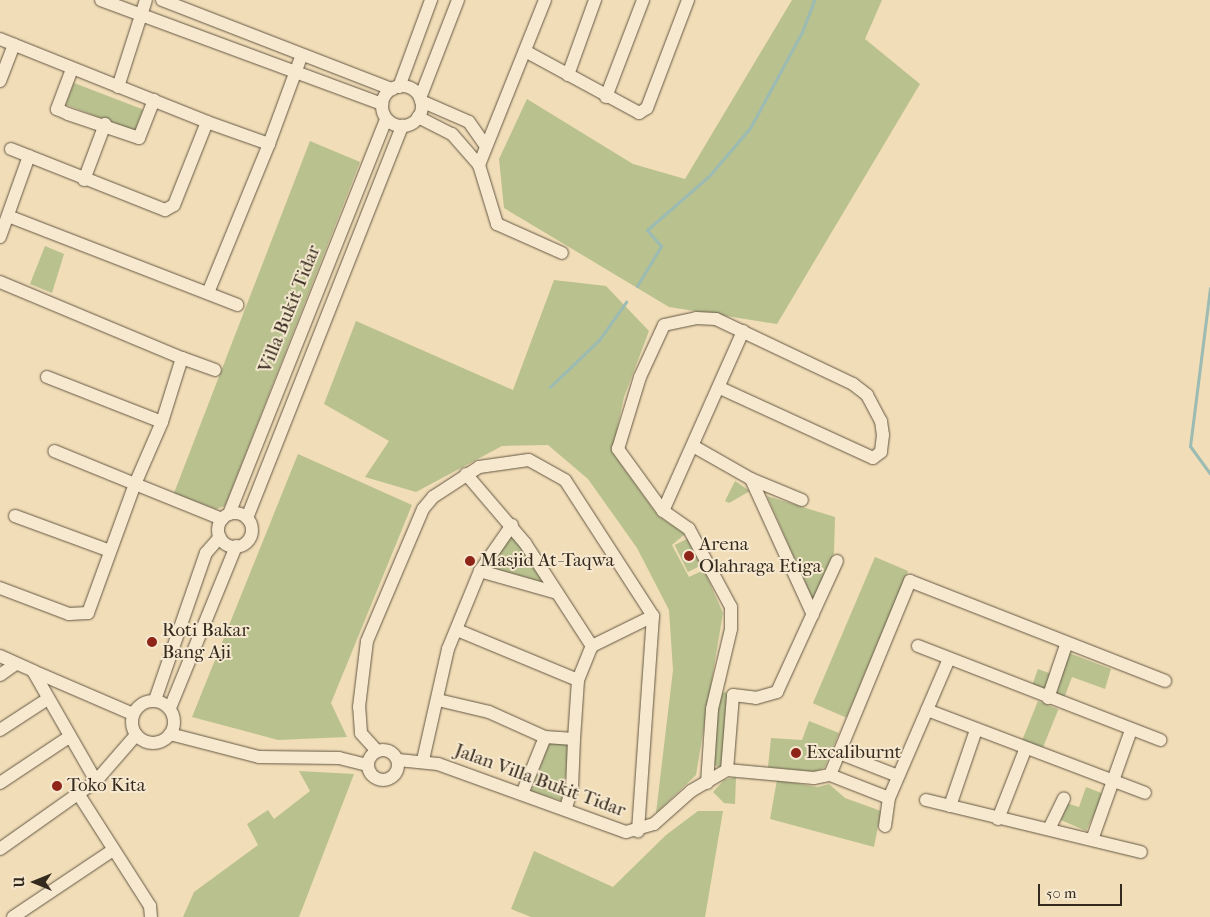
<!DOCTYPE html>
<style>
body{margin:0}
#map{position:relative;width:1210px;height:917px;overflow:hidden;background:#f1ddb7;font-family:"IM FELL French Canon",serif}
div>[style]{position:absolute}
.green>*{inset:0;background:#b9c18f;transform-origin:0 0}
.stream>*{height:3px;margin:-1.5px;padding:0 1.5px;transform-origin:1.5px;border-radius:1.5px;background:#9bbbb3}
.roads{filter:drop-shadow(0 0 1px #645744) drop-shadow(0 0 1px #645744)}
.minor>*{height:12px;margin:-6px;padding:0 6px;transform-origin:6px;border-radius:6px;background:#f6e9d0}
.minor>.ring{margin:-6px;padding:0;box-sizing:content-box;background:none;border:12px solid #f6e9d0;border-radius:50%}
.dots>*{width:14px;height:14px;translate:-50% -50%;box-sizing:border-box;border:2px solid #f6e9d0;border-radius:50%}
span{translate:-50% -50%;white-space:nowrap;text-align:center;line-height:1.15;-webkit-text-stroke:4px #f6e9d0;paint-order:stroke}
.street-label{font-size:19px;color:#352a1e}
.poi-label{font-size:19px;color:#352a1e}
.left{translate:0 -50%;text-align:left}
.north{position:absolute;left:10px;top:857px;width:50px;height:50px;-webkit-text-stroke:4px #f6e9d0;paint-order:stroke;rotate:270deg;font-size:14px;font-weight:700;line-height:20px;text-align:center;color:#352a1e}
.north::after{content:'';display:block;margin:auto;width:18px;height:22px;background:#352a1e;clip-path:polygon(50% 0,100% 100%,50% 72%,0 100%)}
.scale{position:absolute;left:1038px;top:884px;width:84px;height:22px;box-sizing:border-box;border:2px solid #352a1e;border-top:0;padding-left:6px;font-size:15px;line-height:18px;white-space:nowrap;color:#352a1e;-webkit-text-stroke:4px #f6e9d0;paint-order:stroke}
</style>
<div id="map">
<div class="green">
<div style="clip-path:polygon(792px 0,882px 0,865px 39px,920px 84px,777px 324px,669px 307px,504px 208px,499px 159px,527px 99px,633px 164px,685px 179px)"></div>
<div style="left:74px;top:83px;width:74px;height:23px;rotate:21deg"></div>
<div style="clip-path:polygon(310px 141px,360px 162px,225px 506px,216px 509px,174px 493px)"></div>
<div style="clip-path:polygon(45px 246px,64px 254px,52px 293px,30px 284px)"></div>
<div style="clip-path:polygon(554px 280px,606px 286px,649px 331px,624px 397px,612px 452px,658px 516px,685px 534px,672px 545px,689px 577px,704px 570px,723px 613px,696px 775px,656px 813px,673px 670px,669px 610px,637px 548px,588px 479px,548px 445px,502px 446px,416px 492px,365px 477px,389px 441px,324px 404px,356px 321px,513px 390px)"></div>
<div style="clip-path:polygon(298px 454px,412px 505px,331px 703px,347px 737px,278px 740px,192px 717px)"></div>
<div style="clip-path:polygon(735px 481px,750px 491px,729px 503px,725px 501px)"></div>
<div style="clip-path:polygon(767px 496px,835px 517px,834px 553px,813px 600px)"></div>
<div style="clip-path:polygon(511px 533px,543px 582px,489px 567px)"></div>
<div style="left:689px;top:538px;width:30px;height:16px;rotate:64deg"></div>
<div style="left:875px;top:557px;width:36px;height:159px;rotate:23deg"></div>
<div style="clip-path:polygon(1069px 653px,1111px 669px,1105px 689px,1072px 677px,1063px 701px,1055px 699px)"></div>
<div style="left:1038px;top:669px;width:15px;height:23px;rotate:20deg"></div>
<div style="clip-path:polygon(725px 692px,730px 696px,722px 767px,718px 767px,713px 764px,719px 694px)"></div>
<div style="left:1038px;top:701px;width:22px;height:45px;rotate:22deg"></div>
<div style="clip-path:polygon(809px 721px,839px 733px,825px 767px,816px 772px,768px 767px,771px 738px,802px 740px)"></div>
<div style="clip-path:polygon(550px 741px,569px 743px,563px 801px,531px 791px)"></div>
<div style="clip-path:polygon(299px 771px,354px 774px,299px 917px,183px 917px,194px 892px,258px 845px,247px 824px,268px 810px,274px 819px,310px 791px)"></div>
<div style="clip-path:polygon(736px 777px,735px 804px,724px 803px,713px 792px,724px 780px)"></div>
<div style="clip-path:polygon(777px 780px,818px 787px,829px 784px,845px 798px,881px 811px,874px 847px,770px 819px)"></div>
<div style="clip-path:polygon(1086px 787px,1104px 794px,1086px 831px,1061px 820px,1066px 803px,1079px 807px)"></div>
<div style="clip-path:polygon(698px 811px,723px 811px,705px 917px,531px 917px,511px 909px,534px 851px,613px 887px,666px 835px)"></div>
</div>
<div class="stream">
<div style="left:637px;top:286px;width:47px;rotate:-59deg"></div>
<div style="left:661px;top:246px;width:21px;rotate:-131deg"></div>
<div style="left:647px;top:230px;width:82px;rotate:-41.1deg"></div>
<div style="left:709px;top:176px;width:63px;rotate:-49.5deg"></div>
<div style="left:750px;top:128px;width:109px;rotate:-61.6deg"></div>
<div style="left:802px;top:32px;width:34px;rotate:-69deg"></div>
<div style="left:1210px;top:288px;width:159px;rotate:97.2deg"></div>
<div style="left:1190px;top:446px;width:34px;rotate:54deg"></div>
<div style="left:550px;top:387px;width:68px;rotate:-43.8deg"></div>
<div style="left:599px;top:340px;width:47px;rotate:-54.6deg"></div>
</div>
<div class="roads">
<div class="minor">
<div style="left:101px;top:0;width:300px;rotate:20.3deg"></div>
<div style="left:162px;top:0;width:247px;rotate:21.2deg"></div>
<div style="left:545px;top:0;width:178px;rotate:111.8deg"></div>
<div style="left:479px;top:165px;width:62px;rotate:73deg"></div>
<div style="left:497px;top:224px;width:71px;rotate:24deg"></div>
<div style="left:0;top:39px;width:223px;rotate:21.8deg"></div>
<div style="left:525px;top:51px;width:130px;rotate:28.5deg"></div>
<div style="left:639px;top:113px;width:9px;rotate:-32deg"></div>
<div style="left:647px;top:108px;width:116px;rotate:-69.2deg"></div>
<div style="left:72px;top:69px;width:43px;rotate:110.6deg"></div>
<div style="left:57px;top:109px;width:12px;rotate:24deg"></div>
<div style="left:68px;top:114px;width:75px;rotate:18.7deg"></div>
<div style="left:139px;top:138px;width:41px;rotate:-68.5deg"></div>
<div style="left:568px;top:75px;width:80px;rotate:-70.2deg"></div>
<div style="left:0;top:81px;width:39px;rotate:-69deg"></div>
<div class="ring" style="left:382px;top:86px;width:28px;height:28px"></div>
<div style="left:118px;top:87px;width:91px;rotate:-72.2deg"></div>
<div style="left:399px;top:87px;width:93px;rotate:-69.8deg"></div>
<div style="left:606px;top:97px;width:104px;rotate:-69.1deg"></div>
<div style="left:420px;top:98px;width:105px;rotate:-68.8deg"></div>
<div style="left:421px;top:101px;width:52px;rotate:23.6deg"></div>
<div style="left:469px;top:122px;width:28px;rotate:55deg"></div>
<div style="left:418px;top:117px;width:38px;rotate:27deg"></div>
<div style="left:452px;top:134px;width:41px;rotate:48.9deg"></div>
<div style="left:269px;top:144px;width:93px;rotate:-69.8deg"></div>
<div style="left:11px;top:149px;width:166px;rotate:21.6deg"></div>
<div style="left:165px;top:210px;width:10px;rotate:-29deg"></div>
<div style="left:174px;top:205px;width:89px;rotate:-68.3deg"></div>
<div style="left:207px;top:122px;width:66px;rotate:19.5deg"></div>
<div style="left:269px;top:144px;width:161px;rotate:112.3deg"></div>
<div style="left:84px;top:180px;width:60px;rotate:-69.4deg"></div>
<div style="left:8px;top:216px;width:246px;rotate:21.2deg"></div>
<div style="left:0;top:237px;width:86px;rotate:-70.3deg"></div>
<div style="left:0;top:282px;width:197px;rotate:22.7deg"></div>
<div style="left:182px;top:358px;width:67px;rotate:107.4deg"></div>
<div style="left:162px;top:422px;width:68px;rotate:113.5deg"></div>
<div style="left:135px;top:484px;width:87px;rotate:-157.8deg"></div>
<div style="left:182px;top:358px;width:35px;rotate:20deg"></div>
<div style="left:47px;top:377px;width:123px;rotate:21.4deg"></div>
<div style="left:693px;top:446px;width:67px;rotate:29.6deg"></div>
<div style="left:751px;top:479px;width:55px;rotate:22.4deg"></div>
<div style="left:466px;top:474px;width:91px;rotate:49.5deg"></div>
<div style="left:525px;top:543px;width:123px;rotate:57deg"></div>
<div style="left:751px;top:479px;width:149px;rotate:65.5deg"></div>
<div style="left:663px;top:511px;width:197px;rotate:-66deg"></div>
<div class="ring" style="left:218px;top:513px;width:22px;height:22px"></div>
<div style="left:229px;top:514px;width:425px;rotate:-68.3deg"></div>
<div style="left:15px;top:516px;width:101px;rotate:20.2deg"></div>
<div style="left:247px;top:518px;width:422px;rotate:-68.4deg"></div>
<div style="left:480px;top:571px;width:56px;rotate:-55.2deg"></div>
<div style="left:0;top:588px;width:74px;rotate:20.6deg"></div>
<div style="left:69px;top:614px;width:19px;rotate:-3deg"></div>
<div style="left:88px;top:613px;width:137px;rotate:-70deg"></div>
<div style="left:135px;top:484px;width:94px;rotate:21.9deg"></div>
<div style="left:457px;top:630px;width:131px;rotate:22.5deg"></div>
<div style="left:918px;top:646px;width:260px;rotate:21.2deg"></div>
<div style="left:0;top:656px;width:36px;rotate:24deg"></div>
<div style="left:33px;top:671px;width:127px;rotate:60.2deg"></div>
<div style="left:33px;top:671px;width:109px;rotate:23.3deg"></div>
<div style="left:0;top:675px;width:19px;rotate:-35deg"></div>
<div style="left:1048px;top:698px;width:56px;rotate:-71.2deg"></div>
<div style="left:155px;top:700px;width:156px;rotate:-70.9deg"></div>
<div style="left:206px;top:553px;width:21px;rotate:-49deg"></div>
<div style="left:438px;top:700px;width:52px;rotate:13.2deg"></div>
<div style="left:489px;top:712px;width:61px;rotate:24.1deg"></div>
<div style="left:545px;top:737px;width:29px;rotate:4deg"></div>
<div style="left:574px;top:739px;width:49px;rotate:92.3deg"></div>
<div style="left:572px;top:788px;width:21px;rotate:107deg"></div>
<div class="ring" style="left:132px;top:701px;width:30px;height:30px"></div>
<div style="left:170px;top:708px;width:175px;rotate:-67.8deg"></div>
<div style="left:927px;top:710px;width:233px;rotate:20.8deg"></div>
<div style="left:0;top:730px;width:55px;rotate:-33.1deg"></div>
<div style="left:170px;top:734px;width:92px;rotate:14.5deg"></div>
<div style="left:259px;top:757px;width:80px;rotate:0.7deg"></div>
<div style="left:339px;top:758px;width:30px;rotate:14deg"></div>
<div style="left:574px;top:739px;width:59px;rotate:-86.1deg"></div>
<div style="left:578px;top:680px;width:37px;rotate:-68deg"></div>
<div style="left:592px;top:646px;width:68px;rotate:-26.2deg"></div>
<div class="ring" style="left:368px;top:750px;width:18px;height:18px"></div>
<div style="left:377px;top:751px;width:24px;rotate:-132deg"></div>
<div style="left:361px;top:733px;width:26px;rotate:-94deg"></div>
<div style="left:359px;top:707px;width:66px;rotate:-83.1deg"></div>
<div style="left:367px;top:641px;width:143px;rotate:-67deg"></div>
<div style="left:423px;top:509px;width:16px;rotate:-50deg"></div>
<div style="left:433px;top:497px;width:55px;rotate:-33.1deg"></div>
<div style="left:479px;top:467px;width:50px;rotate:-8deg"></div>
<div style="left:529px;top:460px;width:41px;rotate:29.1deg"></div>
<div style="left:565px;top:480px;width:162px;rotate:57.1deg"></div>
<div style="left:653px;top:616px;width:216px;rotate:94deg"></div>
<div style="left:839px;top:753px;width:63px;rotate:21.3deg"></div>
<div style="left:398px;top:760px;width:40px;rotate:5.7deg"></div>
<div style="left:438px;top:764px;width:200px;rotate:19.9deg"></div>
<div style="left:626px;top:832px;width:29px;rotate:-16deg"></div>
<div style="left:654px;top:824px;width:50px;rotate:-41.7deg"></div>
<div style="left:691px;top:791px;width:42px;rotate:-30.3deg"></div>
<div style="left:727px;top:770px;width:87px;rotate:5.3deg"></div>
<div style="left:814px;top:778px;width:16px;rotate:-11deg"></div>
<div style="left:423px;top:760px;width:114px;rotate:-77.3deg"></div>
<div style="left:448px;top:649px;width:84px;rotate:-67.7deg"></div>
<div style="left:480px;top:571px;width:80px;rotate:15.9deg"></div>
<div style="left:727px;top:770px;width:75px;rotate:-85.4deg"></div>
<div style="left:733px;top:695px;width:23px;rotate:7deg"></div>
<div style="left:756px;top:698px;width:22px;rotate:-16deg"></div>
<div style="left:777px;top:692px;width:144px;rotate:-65.4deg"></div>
<div style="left:830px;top:775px;width:210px;rotate:-67.6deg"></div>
<div style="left:910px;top:581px;width:274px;rotate:21.4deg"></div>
<div style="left:830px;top:775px;width:63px;rotate:21.3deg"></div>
<div style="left:0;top:783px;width:83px;rotate:-33.7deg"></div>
<div style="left:707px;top:783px;width:74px;rotate:-86.1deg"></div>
<div style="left:712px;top:709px;width:82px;rotate:-76.6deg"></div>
<div style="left:731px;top:629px;width:22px;rotate:-90deg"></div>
<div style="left:731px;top:607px;width:89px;rotate:-118.3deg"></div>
<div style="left:689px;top:529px;width:32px;rotate:-145deg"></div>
<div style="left:663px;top:511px;width:77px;rotate:-126deg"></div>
<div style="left:618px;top:449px;width:75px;rotate:-73deg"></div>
<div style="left:640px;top:377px;width:57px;rotate:-65.2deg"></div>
<div style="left:664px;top:325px;width:33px;rotate:-12deg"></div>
<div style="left:696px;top:318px;width:20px;rotate:3deg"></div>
<div style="left:716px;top:319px;width:152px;rotate:25.4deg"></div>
<div style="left:853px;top:384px;width:18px;rotate:38deg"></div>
<div style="left:867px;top:395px;width:30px;rotate:62deg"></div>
<div style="left:881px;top:421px;width:14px;rotate:82deg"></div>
<div style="left:883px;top:435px;width:17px;rotate:97deg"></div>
<div style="left:881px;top:452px;width:10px;rotate:143deg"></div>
<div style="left:873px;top:458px;width:170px;rotate:-155.4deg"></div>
<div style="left:522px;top:794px;width:61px;rotate:-68deg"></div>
<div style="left:79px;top:795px;width:132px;rotate:57.4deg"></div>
<div style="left:150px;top:906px;width:11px;rotate:85deg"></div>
<div style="left:926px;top:800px;width:221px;rotate:13.6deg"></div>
<div style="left:950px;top:806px;width:80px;rotate:-71.1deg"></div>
<div style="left:998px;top:819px;width:74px;rotate:-68.6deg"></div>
<div style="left:885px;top:826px;width:28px;rotate:-82deg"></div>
<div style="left:889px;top:798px;width:151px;rotate:-66.7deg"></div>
<div style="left:1049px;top:829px;width:34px;rotate:-64deg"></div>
<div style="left:1093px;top:837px;width:114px;rotate:-70.4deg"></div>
<div style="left:0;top:849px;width:118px;rotate:-35.3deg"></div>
<div style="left:96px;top:781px;width:61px;rotate:-49deg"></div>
<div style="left:13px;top:917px;width:120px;rotate:-33.8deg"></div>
</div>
</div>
<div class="dots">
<div style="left:689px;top:556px;background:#8f2418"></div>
<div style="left:470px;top:561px;background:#8f2418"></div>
<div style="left:152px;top:642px;background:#8f2418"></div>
<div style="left:796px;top:753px;background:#8f2418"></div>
<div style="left:57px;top:786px;background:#8f2418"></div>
</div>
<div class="street-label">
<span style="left:290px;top:309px;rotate:-68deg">Villa Bukit Tidar</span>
<span style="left:540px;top:781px;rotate:20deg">Jalan Villa Bukit Tidar</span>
</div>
<div class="poi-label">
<span class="left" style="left:699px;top:556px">Arena<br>Olahraga Etiga</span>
<span class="left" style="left:480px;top:561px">Masjid At-Taqwa</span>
<span class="left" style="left:162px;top:642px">Roti Bakar<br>Bang Aji</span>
<span class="left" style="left:806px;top:753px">Excaliburnt</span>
<span class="left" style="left:67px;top:786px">Toko Kita</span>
</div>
<div class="north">U</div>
<div class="scale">50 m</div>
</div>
